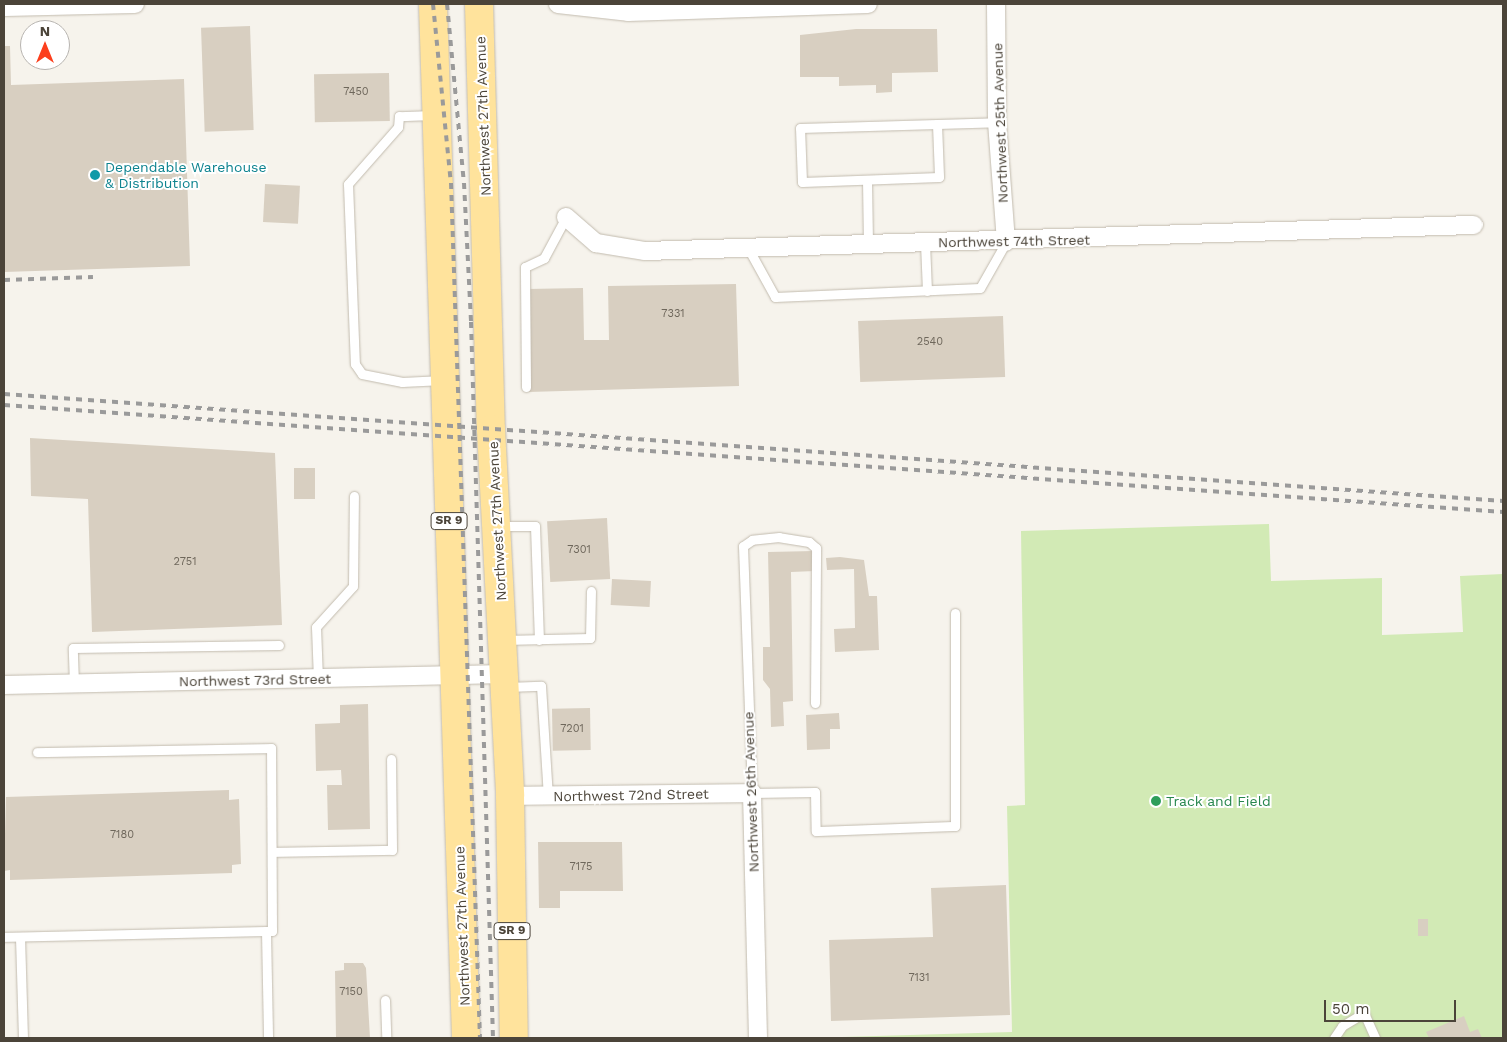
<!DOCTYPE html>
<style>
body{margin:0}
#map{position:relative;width:1507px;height:1042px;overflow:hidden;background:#f6f3ec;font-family:"Work Sans",sans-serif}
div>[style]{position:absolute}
.green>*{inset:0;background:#d2eab5}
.building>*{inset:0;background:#d8cfc1;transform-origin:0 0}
.roads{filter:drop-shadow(0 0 1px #c2bbae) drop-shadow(0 0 1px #c2bbae)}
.service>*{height:9px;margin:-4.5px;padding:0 4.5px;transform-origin:4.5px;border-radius:4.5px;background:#fff}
.minor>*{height:18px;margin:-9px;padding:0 9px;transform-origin:9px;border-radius:9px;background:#fff}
.primary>*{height:28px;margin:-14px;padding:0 14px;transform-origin:14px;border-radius:14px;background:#ffe39c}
.rail>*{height:4px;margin-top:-2px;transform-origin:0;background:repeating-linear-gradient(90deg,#9a9a9a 0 6px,transparent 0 12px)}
.dots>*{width:14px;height:14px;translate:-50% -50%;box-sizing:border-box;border:2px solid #fff;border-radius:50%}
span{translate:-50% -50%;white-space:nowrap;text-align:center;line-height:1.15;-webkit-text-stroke:4px #fff;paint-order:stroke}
.number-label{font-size:11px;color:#6e675b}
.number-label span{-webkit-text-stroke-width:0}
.shield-label span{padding:1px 4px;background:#fff;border:1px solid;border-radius:4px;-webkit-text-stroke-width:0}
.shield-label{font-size:12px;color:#4b4439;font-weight:700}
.street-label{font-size:14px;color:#4b4439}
.culture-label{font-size:14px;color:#0d838f}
.left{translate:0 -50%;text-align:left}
.leisure-label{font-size:14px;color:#27864d}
.frame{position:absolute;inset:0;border:5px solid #4b4439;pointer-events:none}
.north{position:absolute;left:20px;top:20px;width:50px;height:50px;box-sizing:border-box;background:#fff;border:1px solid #b7b4b0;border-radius:50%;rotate:0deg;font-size:14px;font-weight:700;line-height:20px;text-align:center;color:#4b4439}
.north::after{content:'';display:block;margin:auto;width:18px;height:22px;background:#fc3f1d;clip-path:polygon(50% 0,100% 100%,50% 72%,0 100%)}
.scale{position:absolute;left:1324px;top:1000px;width:132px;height:22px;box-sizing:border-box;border:2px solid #4b4439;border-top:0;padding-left:6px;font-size:15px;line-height:18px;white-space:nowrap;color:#4b4439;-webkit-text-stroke:4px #fff;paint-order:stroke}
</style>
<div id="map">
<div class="green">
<div style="clip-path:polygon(1269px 524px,1271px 581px,1382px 578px,1382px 635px,1463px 632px,1460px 576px,1503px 574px,1503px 1038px,808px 1038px,1012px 1032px,1007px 806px,1025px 805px,1021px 531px)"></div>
</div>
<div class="building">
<div style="left:250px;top:26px;width:104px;height:49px;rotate:88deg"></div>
<div style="clip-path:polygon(856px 29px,937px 29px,938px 72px,892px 73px,892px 92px,876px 93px,876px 85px,839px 86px,839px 77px,800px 77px,800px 35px)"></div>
<div style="clip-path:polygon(4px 46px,10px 46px,11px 85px,184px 79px,190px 266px,4px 272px)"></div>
<div style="left:389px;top:73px;width:48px;height:75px;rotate:89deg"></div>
<div style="left:265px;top:184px;width:35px;height:38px;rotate:3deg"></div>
<div style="clip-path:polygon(736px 284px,739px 386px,528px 392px,527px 289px,583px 288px,584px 340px,609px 340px,608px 286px)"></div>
<div style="left:1003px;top:316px;width:61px;height:145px;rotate:88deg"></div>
<div style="clip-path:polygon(30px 438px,275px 453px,282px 625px,92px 632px,88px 499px,31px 496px)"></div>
<div style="left:294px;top:468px;width:21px;height:31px"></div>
<div style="left:607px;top:518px;width:61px;height:60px;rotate:87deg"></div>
<div style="clip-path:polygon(814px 551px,815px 571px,791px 572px,793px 701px,783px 702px,784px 726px,771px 727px,770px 689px,763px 680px,763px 647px,770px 647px,768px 552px)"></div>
<div style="clip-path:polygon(840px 557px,864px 560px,869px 596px,877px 596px,879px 650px,835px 652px,834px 629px,855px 628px,854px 569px,827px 570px,826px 558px)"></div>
<div style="left:612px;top:579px;width:39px;height:26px;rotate:3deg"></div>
<div style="clip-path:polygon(368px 704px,370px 829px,328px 830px,327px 785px,342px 785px,341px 770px,316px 771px,315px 724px,340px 723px,340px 705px)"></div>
<div style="left:590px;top:708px;width:42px;height:38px;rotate:89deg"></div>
<div style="clip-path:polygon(839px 713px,840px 729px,830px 729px,830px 749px,807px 750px,806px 715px)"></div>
<div style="clip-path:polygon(229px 790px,229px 800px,239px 799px,241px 864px,232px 865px,232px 873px,10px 880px,10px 870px,4px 871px,6px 797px)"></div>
<div style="clip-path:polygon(538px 842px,622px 842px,623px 891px,560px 891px,560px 908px,539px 908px)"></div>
<div style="clip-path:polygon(1006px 885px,1010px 1015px,831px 1021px,829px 940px,933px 937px,931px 888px)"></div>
<div style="left:1418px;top:919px;width:10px;height:17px"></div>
<div style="clip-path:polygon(344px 963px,363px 963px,366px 968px,370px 1038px,336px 1038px,335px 971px,344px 970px)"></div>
<div style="clip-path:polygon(1464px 1016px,1470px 1032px,1478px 1029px,1482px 1038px,1429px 1038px,1426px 1032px)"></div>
</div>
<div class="roads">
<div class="service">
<div style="left:433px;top:115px;width:34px;rotate:178deg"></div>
<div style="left:399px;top:116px;width:11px;rotate:95deg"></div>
<div style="left:398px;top:127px;width:76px;rotate:131.3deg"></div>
<div style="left:348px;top:184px;width:180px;rotate:87.8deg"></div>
<div style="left:355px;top:364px;width:12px;rotate:55deg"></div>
<div style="left:362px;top:374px;width:41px;rotate:11.3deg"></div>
<div style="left:402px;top:382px;width:41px;rotate:-2.8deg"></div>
<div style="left:937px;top:124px;width:53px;rotate:87.8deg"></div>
<div style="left:939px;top:177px;width:137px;rotate:177.9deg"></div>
<div style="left:802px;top:182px;width:54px;rotate:-92.1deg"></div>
<div style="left:800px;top:128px;width:197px;rotate:-1.7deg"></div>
<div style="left:867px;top:180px;width:64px;rotate:89.1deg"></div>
<div style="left:925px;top:243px;width:48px;rotate:87.6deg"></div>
<div style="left:748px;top:248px;width:56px;rotate:61.1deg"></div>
<div style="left:775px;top:297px;width:205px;rotate:-2.5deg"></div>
<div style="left:980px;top:288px;width:53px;rotate:-60.5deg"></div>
<div style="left:526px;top:387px;width:120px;rotate:-90.5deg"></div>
<div style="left:525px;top:267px;width:21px;rotate:-25deg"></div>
<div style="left:544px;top:258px;width:47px;rotate:-61.8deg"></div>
<div style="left:499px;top:526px;width:36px"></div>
<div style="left:535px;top:526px;width:114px;rotate:88deg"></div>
<div style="left:504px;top:640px;width:86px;rotate:-1.3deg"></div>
<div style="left:590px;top:638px;width:47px;rotate:-88.8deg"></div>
<div style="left:318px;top:679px;width:52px;rotate:-92.2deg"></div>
<div style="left:316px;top:627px;width:55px;rotate:-47.9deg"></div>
<div style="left:353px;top:586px;width:90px;rotate:-89.4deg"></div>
<div style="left:74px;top:684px;width:36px;rotate:-92deg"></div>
<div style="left:73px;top:648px;width:206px;rotate:-0.8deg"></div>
<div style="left:507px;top:687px;width:34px;rotate:-2deg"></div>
<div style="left:541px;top:686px;width:111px;rotate:86.4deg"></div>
<div style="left:815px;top:703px;width:155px;rotate:-89.6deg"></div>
<div style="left:816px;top:548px;width:9px;rotate:-139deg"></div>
<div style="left:809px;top:542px;width:30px;rotate:-171deg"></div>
<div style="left:779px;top:537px;width:27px;rotate:174deg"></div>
<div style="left:752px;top:540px;width:11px;rotate:146deg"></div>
<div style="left:743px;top:546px;width:247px;rotate:87.9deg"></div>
<div style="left:752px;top:793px;width:63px;rotate:-0.9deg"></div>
<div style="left:815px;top:792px;width:39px;rotate:89deg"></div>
<div style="left:816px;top:831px;width:139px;rotate:-2.1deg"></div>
<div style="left:955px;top:826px;width:213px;rotate:-90deg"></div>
<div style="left:272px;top:852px;width:120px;rotate:-1deg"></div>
<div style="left:392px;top:850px;width:91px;rotate:-90.6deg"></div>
<div style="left:266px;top:931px;width:107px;rotate:88.9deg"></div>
<div style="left:4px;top:937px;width:268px;rotate:-1.3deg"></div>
<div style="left:272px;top:931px;width:183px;rotate:-90.3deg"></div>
<div style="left:271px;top:748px;width:234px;rotate:179deg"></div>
<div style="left:20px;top:937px;width:101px;rotate:88.3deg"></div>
<div style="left:385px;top:1000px;width:38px;rotate:88deg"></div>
<div style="left:1334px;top:1038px;width:14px;rotate:-56deg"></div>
<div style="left:1342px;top:1026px;width:26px;rotate:-31deg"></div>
<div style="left:1364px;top:1013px;width:27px;rotate:66deg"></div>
</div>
<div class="minor">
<div style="left:558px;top:4px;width:70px;rotate:6.5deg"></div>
<div style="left:628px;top:12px;width:240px;rotate:-1.9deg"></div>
<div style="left:996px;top:4px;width:118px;rotate:89.5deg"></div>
<div style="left:997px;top:122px;width:120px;rotate:85.7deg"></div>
<div style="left:4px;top:7px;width:131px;rotate:-1.3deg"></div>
<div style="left:566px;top:217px;width:40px;rotate:41deg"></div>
<div style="left:596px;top:243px;width:50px;rotate:9.3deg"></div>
<div style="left:645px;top:251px;width:829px;rotate:-1.8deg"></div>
<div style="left:4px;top:685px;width:501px;rotate:-1.26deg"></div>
<div style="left:510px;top:796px;width:242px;rotate:-0.7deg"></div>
<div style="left:752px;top:793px;width:245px;rotate:88.6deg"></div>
</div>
<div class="primary">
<div style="left:433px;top:4px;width:1035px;rotate:88.17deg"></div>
<div style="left:479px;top:4px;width:425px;rotate:88.4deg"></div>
<div style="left:491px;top:429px;width:367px;rotate:87deg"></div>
<div style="left:510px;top:796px;width:242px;rotate:89.1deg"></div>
</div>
</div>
<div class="rail">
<div style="left:433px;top:4px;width:180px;rotate:84.3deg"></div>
<div style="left:451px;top:183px;width:855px;rotate:88.06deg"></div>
<div style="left:447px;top:4px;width:180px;rotate:84.6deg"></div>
<div style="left:464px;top:183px;width:139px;rotate:87.1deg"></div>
<div style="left:471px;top:322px;width:716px;rotate:88.24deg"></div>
<div style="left:4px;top:280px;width:89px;rotate:-1.9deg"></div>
<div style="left:4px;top:394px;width:1503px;rotate:4.08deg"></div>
<div style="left:4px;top:405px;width:1503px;rotate:4.08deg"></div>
</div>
<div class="dots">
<div style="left:95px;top:175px;background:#0f9aa8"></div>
<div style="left:1156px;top:801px;background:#2e9e5b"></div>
</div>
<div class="number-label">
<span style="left:356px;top:92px">7450</span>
<span style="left:673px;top:314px">7331</span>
<span style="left:930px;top:342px">2540</span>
<span style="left:579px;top:550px">7301</span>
<span style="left:185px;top:562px">2751</span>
<span style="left:572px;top:729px">7201</span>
<span style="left:122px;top:835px">7180</span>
<span style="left:581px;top:867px">7175</span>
<span style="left:919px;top:978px">7131</span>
<span style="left:351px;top:992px">7150</span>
</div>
<div class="shield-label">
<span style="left:449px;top:521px">SR 9</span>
<span style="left:512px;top:931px">SR 9</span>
</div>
<div class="street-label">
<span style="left:483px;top:116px;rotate:-92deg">Northwest 27th Avenue</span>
<span style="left:1000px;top:123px;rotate:-92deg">Northwest 25th Avenue</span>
<span style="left:1014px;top:241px;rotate:-1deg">Northwest 74th Street</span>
<span style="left:497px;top:521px;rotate:-93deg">Northwest 27th Avenue</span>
<span style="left:255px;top:680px;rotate:-1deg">Northwest 73rd Street</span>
<span style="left:751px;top:792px;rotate:-92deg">Northwest 26th Avenue</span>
<span style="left:631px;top:795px;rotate:-1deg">Northwest 72nd Street</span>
<span style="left:462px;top:926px;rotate:-92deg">Northwest 27th Avenue</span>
</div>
<div class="culture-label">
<span class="left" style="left:105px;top:175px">Dependable Warehouse<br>&amp; Distribution</span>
</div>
<div class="leisure-label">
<span class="left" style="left:1166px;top:801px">Track and Field</span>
</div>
<div class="frame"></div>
<div class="north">N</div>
<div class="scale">50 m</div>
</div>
